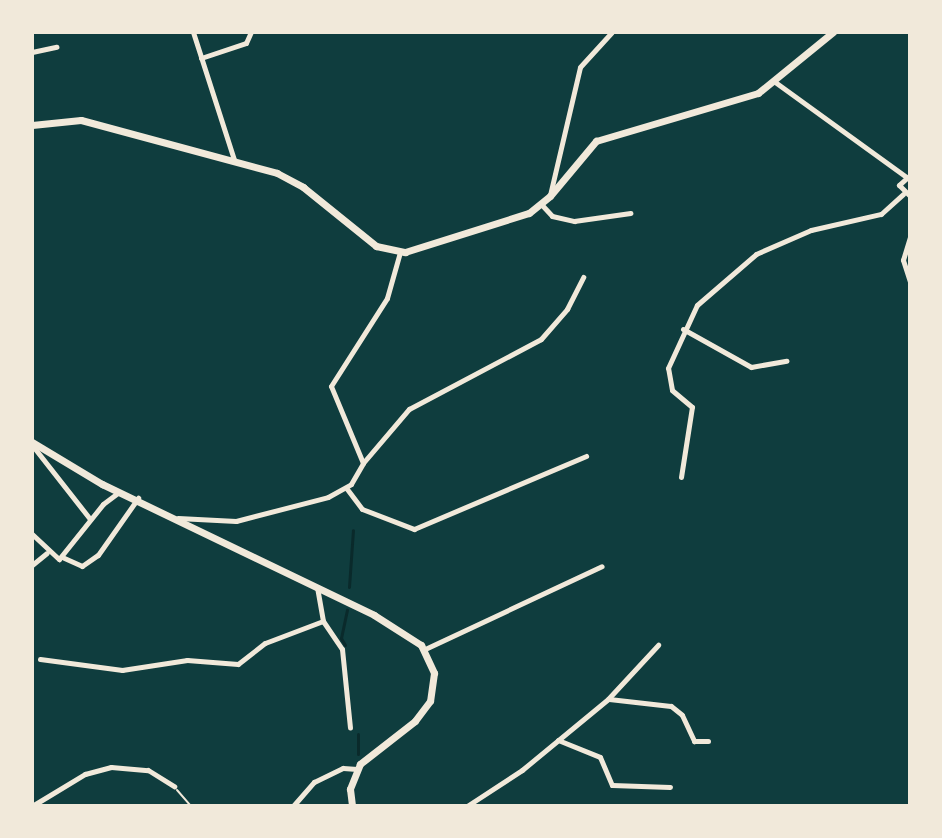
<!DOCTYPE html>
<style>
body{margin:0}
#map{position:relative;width:942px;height:838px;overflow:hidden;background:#0f3d3e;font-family:"Fira Sans Condensed",sans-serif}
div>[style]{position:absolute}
.stream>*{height:3px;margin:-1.5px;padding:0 1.5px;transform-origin:1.5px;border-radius:1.5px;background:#0a2a2b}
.path>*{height:2px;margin:-1px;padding:0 1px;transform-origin:1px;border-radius:1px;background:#f1e9da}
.minor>*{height:5px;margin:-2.5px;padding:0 2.5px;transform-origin:2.5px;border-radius:2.5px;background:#f1e9da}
.tertiary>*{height:7px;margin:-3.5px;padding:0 3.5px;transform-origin:3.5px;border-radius:3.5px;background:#f1e9da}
span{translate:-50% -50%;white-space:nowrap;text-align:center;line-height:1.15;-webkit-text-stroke:7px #f1e9da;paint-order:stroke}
.frame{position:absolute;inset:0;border:34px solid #f1e9da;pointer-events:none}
</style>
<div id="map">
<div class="stream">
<div style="left:349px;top:587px;width:57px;rotate:-86deg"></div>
<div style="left:345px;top:645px;width:8px;rotate:-120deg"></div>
<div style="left:341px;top:638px;width:29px;rotate:-78deg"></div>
<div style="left:358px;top:754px;width:20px;rotate:-90deg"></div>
</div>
<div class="path">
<div style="left:177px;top:790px;width:21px;rotate:49deg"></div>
</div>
<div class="minor">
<div style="left:193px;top:32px;width:134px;rotate:72.2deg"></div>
<div style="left:32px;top:52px;width:25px;rotate:-12deg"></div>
<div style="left:201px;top:58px;width:47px;rotate:-18.4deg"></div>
<div style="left:246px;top:43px;width:12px;rotate:-66deg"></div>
<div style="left:775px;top:82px;width:160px;rotate:35.9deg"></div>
<div style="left:910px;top:175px;width:15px;rotate:138deg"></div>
<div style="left:899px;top:185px;width:16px;rotate:45deg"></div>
<div style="left:550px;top:195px;width:131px;rotate:-76.8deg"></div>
<div style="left:580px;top:67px;width:47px;rotate:-47.6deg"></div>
<div style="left:541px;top:204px;width:16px;rotate:47deg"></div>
<div style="left:552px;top:216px;width:23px;rotate:13deg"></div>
<div style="left:574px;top:221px;width:57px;rotate:-8.1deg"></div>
<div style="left:910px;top:237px;width:24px;rotate:107deg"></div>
<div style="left:903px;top:260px;width:23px;rotate:72deg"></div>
<div style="left:683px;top:329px;width:78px;rotate:29.2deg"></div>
<div style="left:751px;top:367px;width:36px;rotate:-10deg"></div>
<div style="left:32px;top:445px;width:94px;rotate:51.9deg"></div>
<div style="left:363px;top:463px;width:71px;rotate:-49.6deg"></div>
<div style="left:409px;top:409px;width:149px;rotate:-27.9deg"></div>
<div style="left:541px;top:339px;width:40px;rotate:-49deg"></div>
<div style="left:567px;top:309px;width:36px;rotate:-63deg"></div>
<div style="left:681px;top:477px;width:71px;rotate:-81.1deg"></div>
<div style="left:692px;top:407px;width:26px;rotate:-140deg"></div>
<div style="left:672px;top:390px;width:22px;rotate:-100deg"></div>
<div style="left:668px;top:368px;width:69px;rotate:-65.3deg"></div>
<div style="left:697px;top:305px;width:78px;rotate:-40.8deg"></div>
<div style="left:756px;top:254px;width:60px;rotate:-23.6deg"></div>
<div style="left:811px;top:230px;width:72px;rotate:-12.9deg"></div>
<div style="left:881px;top:214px;width:30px;rotate:-42deg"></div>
<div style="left:347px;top:489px;width:25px;rotate:53deg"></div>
<div style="left:362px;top:509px;width:56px;rotate:21deg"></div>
<div style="left:414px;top:529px;width:187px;rotate:-23deg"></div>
<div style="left:178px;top:518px;width:58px;rotate:3deg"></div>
<div style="left:236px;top:521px;width:95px;rotate:-14.6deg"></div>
<div style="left:328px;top:497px;width:26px;rotate:-29deg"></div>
<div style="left:351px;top:484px;width:24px;rotate:-60deg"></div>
<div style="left:363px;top:463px;width:83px;rotate:-112.6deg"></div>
<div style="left:331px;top:386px;width:104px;rotate:-57.5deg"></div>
<div style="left:387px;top:298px;width:48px;rotate:-74.2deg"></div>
<div style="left:32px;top:534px;width:37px;rotate:43deg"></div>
<div style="left:59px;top:559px;width:70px;rotate:-51.3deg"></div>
<div style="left:103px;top:504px;width:20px;rotate:-37deg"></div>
<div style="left:62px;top:557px;width:22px;rotate:24deg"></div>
<div style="left:82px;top:566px;width:19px;rotate:-35deg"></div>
<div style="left:98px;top:555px;width:70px;rotate:-54.9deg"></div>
<div style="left:32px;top:565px;width:19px;rotate:-39deg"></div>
<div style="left:317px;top:587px;width:35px;rotate:80deg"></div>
<div style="left:323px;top:621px;width:34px;rotate:56deg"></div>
<div style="left:342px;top:649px;width:79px;rotate:84.2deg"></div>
<div style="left:425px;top:649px;width:195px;rotate:-25.1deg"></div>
<div style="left:40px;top:659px;width:83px;rotate:7.6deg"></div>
<div style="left:122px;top:670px;width:66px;rotate:-8.7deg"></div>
<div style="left:187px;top:660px;width:51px;rotate:4.5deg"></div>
<div style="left:238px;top:664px;width:34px;rotate:-38deg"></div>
<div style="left:265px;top:643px;width:62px;rotate:-20.8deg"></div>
<div style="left:609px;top:699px;width:62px;rotate:6.4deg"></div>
<div style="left:671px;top:706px;width:14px;rotate:39deg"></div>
<div style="left:682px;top:715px;width:29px;rotate:65deg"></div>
<div style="left:694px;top:741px;width:14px"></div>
<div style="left:558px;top:740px;width:45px;rotate:22deg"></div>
<div style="left:600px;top:757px;width:30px;rotate:67deg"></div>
<div style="left:612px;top:785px;width:58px;rotate:2deg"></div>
<div style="left:32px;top:806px;width:62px;rotate:-31.1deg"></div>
<div style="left:85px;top:774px;width:27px;rotate:-15deg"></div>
<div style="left:111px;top:767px;width:37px;rotate:5deg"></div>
<div style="left:148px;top:770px;width:31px;rotate:32deg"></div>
<div style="left:293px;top:806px;width:32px;rotate:-49deg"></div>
<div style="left:314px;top:782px;width:32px;rotate:-26deg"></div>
<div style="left:343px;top:768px;width:14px;rotate:4deg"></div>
<div style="left:467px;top:806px;width:66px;rotate:-33.2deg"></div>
<div style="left:522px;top:770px;width:112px;rotate:-39.5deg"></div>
<div style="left:608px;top:699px;width:74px;rotate:-47.2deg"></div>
</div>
<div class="tertiary">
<div style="left:32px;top:125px;width:49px;rotate:-5.8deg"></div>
<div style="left:81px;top:120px;width:203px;rotate:15.1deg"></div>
<div style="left:277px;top:173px;width:30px;rotate:28deg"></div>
<div style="left:303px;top:187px;width:94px;rotate:38.9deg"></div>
<div style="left:376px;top:246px;width:30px;rotate:12deg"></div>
<div style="left:405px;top:252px;width:130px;rotate:-17.5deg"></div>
<div style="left:529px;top:213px;width:27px;rotate:-39deg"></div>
<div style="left:550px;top:196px;width:72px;rotate:-50.1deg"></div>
<div style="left:596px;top:141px;width:169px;rotate:-16.5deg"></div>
<div style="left:758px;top:93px;width:97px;rotate:-39.1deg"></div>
<div style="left:32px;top:442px;width:82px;rotate:31deg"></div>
<div style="left:102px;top:484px;width:302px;rotate:25.7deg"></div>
<div style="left:374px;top:615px;width:56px;rotate:32.6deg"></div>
<div style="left:421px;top:645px;width:31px;rotate:65deg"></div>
<div style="left:434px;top:673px;width:28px;rotate:98deg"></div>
<div style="left:430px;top:701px;width:25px;rotate:127deg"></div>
<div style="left:415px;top:721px;width:70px;rotate:142deg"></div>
<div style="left:360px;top:764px;width:27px;rotate:112deg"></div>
<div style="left:350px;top:789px;width:17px;rotate:83deg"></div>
</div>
<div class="frame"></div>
</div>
